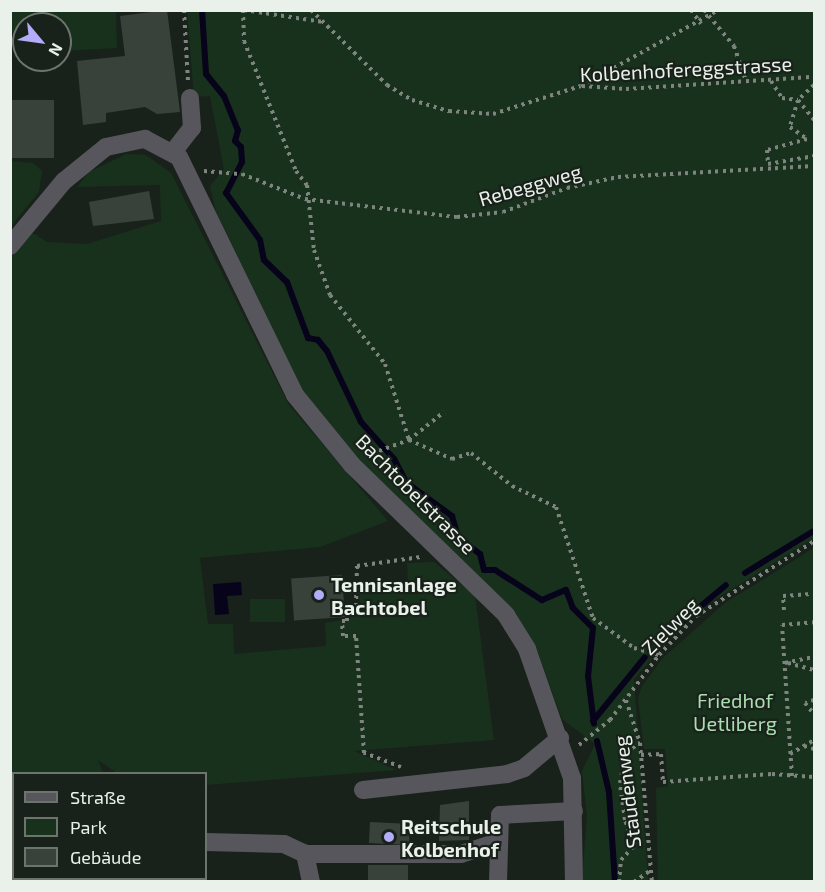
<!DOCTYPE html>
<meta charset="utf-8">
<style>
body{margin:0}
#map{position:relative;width:825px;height:892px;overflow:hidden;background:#19221a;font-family:"Exo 2",sans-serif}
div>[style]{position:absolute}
.green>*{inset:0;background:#18311c;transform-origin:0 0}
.water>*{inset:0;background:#07031a}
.stream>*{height:6px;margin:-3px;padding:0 3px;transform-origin:3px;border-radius:3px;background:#07031a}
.building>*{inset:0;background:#39423a;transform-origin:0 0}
.path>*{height:4px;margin-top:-2px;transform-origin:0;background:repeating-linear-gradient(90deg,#7d857e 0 3px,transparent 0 7.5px)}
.minor>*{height:18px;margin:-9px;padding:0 9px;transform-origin:9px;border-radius:9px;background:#57565c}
.dots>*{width:16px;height:16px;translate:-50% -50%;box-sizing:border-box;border:3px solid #19221a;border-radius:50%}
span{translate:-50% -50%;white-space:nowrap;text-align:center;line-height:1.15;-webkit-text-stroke:4.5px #19221a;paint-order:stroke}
.street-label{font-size:20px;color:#eaf0ea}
.poi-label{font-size:20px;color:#eaf0ea;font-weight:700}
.left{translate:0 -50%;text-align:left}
.park-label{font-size:20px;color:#aadeb0}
.frame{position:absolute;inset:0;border:12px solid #eaf0ea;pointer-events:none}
.legend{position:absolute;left:12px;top:772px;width:195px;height:108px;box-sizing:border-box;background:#19221a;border:2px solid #6d746d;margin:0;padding:8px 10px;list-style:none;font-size:18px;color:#eaf0ea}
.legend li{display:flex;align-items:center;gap:12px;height:30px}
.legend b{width:30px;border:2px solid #6d746d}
.north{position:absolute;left:12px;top:12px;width:60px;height:60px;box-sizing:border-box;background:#19221a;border:2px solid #6d746d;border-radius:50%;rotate:119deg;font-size:16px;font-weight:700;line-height:24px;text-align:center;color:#eaf0ea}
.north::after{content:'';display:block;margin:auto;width:21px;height:27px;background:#b4acf9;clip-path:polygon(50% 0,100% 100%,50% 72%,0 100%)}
</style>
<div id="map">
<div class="green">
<div style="clip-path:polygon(10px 11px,116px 11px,117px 48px,60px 51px,60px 24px,24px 24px,24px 30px,11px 32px)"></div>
<div style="clip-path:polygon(187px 11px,814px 11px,814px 538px,692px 614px,634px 679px,648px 881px,582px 881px,587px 816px,582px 771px,595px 744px,562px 719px,536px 647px,513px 611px,346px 447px,302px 390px,216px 211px,210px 186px,224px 169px,210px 96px,194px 97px)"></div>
<div style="clip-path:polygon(126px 154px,146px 155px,171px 173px,289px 405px,388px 521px,320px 547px,200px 558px,208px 624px,233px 624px,234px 654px,326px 646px,325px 623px,349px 619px,360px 608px,359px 589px,408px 580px,407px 563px,434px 562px,475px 596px,494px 740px,354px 751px,396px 770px,206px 785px,206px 774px,117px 773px,98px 760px,103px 773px,14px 774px,11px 810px,10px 258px,33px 233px,47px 242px,87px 244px,161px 221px,160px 185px,77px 187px,89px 172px)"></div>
<div style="clip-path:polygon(11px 161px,33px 163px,42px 171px,39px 192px,11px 226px)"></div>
<div style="clip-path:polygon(814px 548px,814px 881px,658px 881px,656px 788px,668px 786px,665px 749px,644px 749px,638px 698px,642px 686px,663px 658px,725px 603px)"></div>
<div style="left:285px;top:599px;width:23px;height:35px;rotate:90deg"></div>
</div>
<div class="water">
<div style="clip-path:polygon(241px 582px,242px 595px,227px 596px,229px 614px,215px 615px,213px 584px)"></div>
</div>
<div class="stream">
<div style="left:202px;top:10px;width:64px;rotate:86.4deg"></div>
<div style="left:206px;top:74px;width:28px;rotate:51deg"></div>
<div style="left:224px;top:96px;width:37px;rotate:68deg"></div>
<div style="left:238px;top:130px;width:11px;rotate:105deg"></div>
<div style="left:235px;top:141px;width:8px;rotate:45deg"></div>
<div style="left:241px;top:147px;width:15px;rotate:86deg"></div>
<div style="left:242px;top:162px;width:35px;rotate:117deg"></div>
<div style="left:226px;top:193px;width:58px;rotate:54.1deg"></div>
<div style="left:260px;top:240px;width:20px;rotate:79deg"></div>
<div style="left:264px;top:260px;width:32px;rotate:44deg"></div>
<div style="left:287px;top:282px;width:60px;rotate:69.4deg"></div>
<div style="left:308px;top:338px;width:10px;rotate:11deg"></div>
<div style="left:318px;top:340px;width:14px;rotate:51deg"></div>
<div style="left:327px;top:351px;width:79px;rotate:64.4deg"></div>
<div style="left:361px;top:422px;width:50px;rotate:48.3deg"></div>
<div style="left:394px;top:459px;width:27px;rotate:62deg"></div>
<div style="left:407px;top:483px;width:56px;rotate:36.3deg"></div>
<div style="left:452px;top:516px;width:22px;rotate:74deg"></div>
<div style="left:458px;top:537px;width:28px;rotate:38deg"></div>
<div style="left:480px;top:554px;width:16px;rotate:76deg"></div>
<div style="left:484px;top:570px;width:11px"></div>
<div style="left:495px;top:570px;width:56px;rotate:32.6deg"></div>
<div style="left:542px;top:600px;width:26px;rotate:-23deg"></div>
<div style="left:566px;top:590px;width:19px;rotate:69deg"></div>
<div style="left:573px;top:608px;width:28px;rotate:45deg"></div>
<div style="left:593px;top:628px;width:48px;rotate:95.9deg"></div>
<div style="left:588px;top:676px;width:48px;rotate:82.9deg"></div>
<div style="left:745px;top:573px;width:79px;rotate:-31.5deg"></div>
<div style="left:659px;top:641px;width:87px;rotate:-39.9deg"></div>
<div style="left:593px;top:721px;width:82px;rotate:-50.9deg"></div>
<div style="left:597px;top:741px;width:52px;rotate:76.8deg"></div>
<div style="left:609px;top:792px;width:90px;rotate:86.2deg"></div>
</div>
<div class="building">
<div style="clip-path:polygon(167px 10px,180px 112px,157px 114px,145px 107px,106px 113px,106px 122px,83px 125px,77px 61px,125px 56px,120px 16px)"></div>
<div style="left:10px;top:100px;width:44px;height:58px"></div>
<div style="clip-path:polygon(149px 191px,154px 219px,93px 226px,89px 202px)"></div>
<div style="left:342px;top:575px;width:42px;height:51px;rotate:86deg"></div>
<div style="clip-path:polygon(469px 801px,469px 840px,439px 841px,440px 805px)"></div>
<div style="left:370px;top:822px;width:40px;height:21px;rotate:3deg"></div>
<div style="left:368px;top:865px;width:40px;height:17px"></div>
</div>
<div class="path">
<div style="left:184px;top:10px;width:72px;rotate:86.8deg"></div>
<div style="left:243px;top:10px;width:31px;rotate:88deg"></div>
<div style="left:244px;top:41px;width:140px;rotate:68.2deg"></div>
<div style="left:296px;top:171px;width:18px;rotate:52deg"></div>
<div style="left:307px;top:185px;width:65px;rotate:83.9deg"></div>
<div style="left:314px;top:250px;width:48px;rotate:70.4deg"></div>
<div style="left:330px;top:295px;width:88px;rotate:51.4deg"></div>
<div style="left:385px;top:364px;width:80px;rotate:72.5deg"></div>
<div style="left:409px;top:440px;width:47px;rotate:23.8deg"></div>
<div style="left:452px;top:459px;width:20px;rotate:-18deg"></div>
<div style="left:471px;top:453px;width:53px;rotate:38.8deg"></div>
<div style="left:512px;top:486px;width:49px;rotate:25.5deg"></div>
<div style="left:556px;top:507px;width:117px;rotate:71.6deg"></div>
<div style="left:593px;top:618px;width:51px;rotate:36.2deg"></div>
<div style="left:634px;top:648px;width:26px;rotate:16deg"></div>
<div style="left:244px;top:10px;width:80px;rotate:8.6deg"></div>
<div style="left:311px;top:10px;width:107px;rotate:44.6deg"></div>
<div style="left:387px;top:85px;width:29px;rotate:31deg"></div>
<div style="left:412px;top:100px;width:39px;rotate:17deg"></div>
<div style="left:449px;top:111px;width:44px;rotate:3.9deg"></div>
<div style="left:493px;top:114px;width:92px;rotate:-17.7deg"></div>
<div style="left:581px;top:86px;width:157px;rotate:-29deg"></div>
<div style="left:691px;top:10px;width:17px;rotate:54deg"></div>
<div style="left:704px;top:10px;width:47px;rotate:50.2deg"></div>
<div style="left:734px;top:46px;width:37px;rotate:71deg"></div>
<div style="left:771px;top:81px;width:20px;rotate:57deg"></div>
<div style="left:782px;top:98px;width:16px;rotate:7deg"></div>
<div style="left:798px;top:100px;width:26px;rotate:51deg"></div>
<div style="left:814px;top:85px;width:22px;rotate:137deg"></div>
<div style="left:798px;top:100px;width:28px;rotate:107deg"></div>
<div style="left:790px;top:127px;width:21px;rotate:35deg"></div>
<div style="left:807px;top:139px;width:41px;rotate:164.6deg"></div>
<div style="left:767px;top:150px;width:14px;rotate:86deg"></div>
<div style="left:768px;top:164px;width:47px;rotate:-9.9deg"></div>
<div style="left:582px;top:86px;width:44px;rotate:3.9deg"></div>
<div style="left:626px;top:89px;width:188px;rotate:-3.7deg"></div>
<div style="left:204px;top:171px;width:38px;rotate:5deg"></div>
<div style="left:242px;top:174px;width:68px;rotate:21.6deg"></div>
<div style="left:305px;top:199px;width:153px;rotate:6.8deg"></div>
<div style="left:457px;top:217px;width:46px;rotate:-6.2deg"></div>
<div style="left:503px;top:212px;width:68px;rotate:-20.6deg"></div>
<div style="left:567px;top:188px;width:52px;rotate:-12.2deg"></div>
<div style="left:618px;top:177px;width:196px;rotate:-3.2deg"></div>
<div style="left:365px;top:456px;width:47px;rotate:-20deg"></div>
<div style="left:409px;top:440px;width:45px;rotate:-38.7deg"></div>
<div style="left:784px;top:610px;width:14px;rotate:-94deg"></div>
<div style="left:783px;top:596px;width:31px;rotate:-4deg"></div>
<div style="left:785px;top:663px;width:30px;rotate:-12deg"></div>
<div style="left:788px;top:663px;width:27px;rotate:15deg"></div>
<div style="left:626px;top:700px;width:45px;rotate:72deg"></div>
<div style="left:640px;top:743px;width:140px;rotate:85.1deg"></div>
<div style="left:814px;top:700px;width:9px;rotate:162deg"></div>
<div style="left:805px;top:703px;width:14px;rotate:51deg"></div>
<div style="left:579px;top:745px;width:40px;rotate:-39deg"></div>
<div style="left:610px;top:720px;width:81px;rotate:-53deg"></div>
<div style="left:659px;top:655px;width:54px;rotate:-46.5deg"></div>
<div style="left:696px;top:616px;width:140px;rotate:-32.4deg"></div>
<div style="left:804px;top:746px;width:10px;rotate:17deg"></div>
<div style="left:790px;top:754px;width:28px;rotate:-30deg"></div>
<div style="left:641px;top:755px;width:20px;rotate:-3deg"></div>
<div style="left:661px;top:754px;width:28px;rotate:86deg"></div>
<div style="left:663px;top:782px;width:109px;rotate:-4.2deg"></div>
<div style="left:772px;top:774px;width:42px;rotate:4.1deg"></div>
<div style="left:401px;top:767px;width:40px;rotate:-159deg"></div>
<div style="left:364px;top:753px;width:117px;rotate:-93.9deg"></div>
<div style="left:356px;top:636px;width:13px;rotate:180deg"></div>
<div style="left:343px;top:636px;width:15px;rotate:-94deg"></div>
<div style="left:342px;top:621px;width:5px"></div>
<div style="left:347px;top:621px;width:14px;rotate:-90deg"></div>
<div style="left:347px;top:607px;width:9px;rotate:-6deg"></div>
<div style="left:356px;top:606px;width:40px;rotate:-88.6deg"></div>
<div style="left:357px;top:566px;width:64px;rotate:-8.1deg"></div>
<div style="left:792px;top:776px;width:151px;rotate:-93.8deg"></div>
<div style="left:782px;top:625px;width:32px;rotate:-5deg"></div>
<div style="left:619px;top:882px;width:22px;rotate:-85deg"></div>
<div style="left:621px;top:860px;width:21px;rotate:-47deg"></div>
<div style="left:635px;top:845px;width:27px;rotate:-112deg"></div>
<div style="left:625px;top:820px;width:37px;rotate:-98deg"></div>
<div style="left:620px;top:783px;width:32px;rotate:-79deg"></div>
<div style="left:626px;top:752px;width:17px;rotate:-33deg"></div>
<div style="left:634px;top:882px;width:21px;rotate:-35deg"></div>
</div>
<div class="minor">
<div style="left:173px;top:152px;width:31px;rotate:-52deg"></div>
<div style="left:192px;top:128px;width:30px;rotate:-94deg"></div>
<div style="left:10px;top:246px;width:85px;rotate:-50.3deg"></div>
<div style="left:64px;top:181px;width:54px;rotate:-39deg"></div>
<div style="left:106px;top:147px;width:40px;rotate:-12deg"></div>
<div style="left:145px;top:139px;width:38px;rotate:28deg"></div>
<div style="left:179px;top:157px;width:265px;rotate:64deg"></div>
<div style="left:295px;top:395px;width:90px;rotate:50.8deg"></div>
<div style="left:352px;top:465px;width:215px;rotate:44.2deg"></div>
<div style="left:506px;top:615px;width:40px;rotate:58deg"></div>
<div style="left:527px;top:649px;width:137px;rotate:70.8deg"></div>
<div style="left:572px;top:778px;width:104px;rotate:88.9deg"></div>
<div style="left:363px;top:790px;width:145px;rotate:-6.3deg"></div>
<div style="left:507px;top:774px;width:18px;rotate:-19deg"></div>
<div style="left:524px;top:768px;width:47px;rotate:-39.8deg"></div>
<div style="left:10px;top:831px;width:4px"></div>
<div style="left:206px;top:842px;width:78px;rotate:1.5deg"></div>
<div style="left:284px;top:844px;width:23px;rotate:25deg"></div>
<div style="left:122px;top:882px;width:4px;rotate:-76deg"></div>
<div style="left:311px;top:882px;width:29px;rotate:-102deg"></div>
<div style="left:305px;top:854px;width:156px"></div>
<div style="left:461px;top:854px;width:40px;rotate:-18deg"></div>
<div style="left:498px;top:882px;width:67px;rotate:-88.3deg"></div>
<div style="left:500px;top:815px;width:74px;rotate:-3.1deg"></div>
</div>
<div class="dots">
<div style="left:319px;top:595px;background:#b4acf9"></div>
<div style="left:389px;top:837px;background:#b4acf9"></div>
</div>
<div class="street-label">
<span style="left:686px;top:69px;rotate:-3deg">Kolbenhofereggstrasse</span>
<span style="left:530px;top:185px;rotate:-16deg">Rebeggweg</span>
<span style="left:416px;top:494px;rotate:45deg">Bachtobelstrasse</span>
<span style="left:670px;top:626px;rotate:-45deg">Zielweg</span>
<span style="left:627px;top:792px;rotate:-97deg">Staudenweg</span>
</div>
<div class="poi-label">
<span class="left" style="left:331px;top:596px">Tennisanlage<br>Bachtobel</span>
<span class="left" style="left:401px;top:838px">Reitschule<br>Kolbenhof</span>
</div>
<div class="park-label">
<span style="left:735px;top:712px">Friedhof<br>Uetliberg</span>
</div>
<div class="frame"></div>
<ul class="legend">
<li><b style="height:8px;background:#57565c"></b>Straße</li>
<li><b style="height:16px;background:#18311c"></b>Park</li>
<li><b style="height:16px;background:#39423a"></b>Gebäude</li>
</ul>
<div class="north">N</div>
</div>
